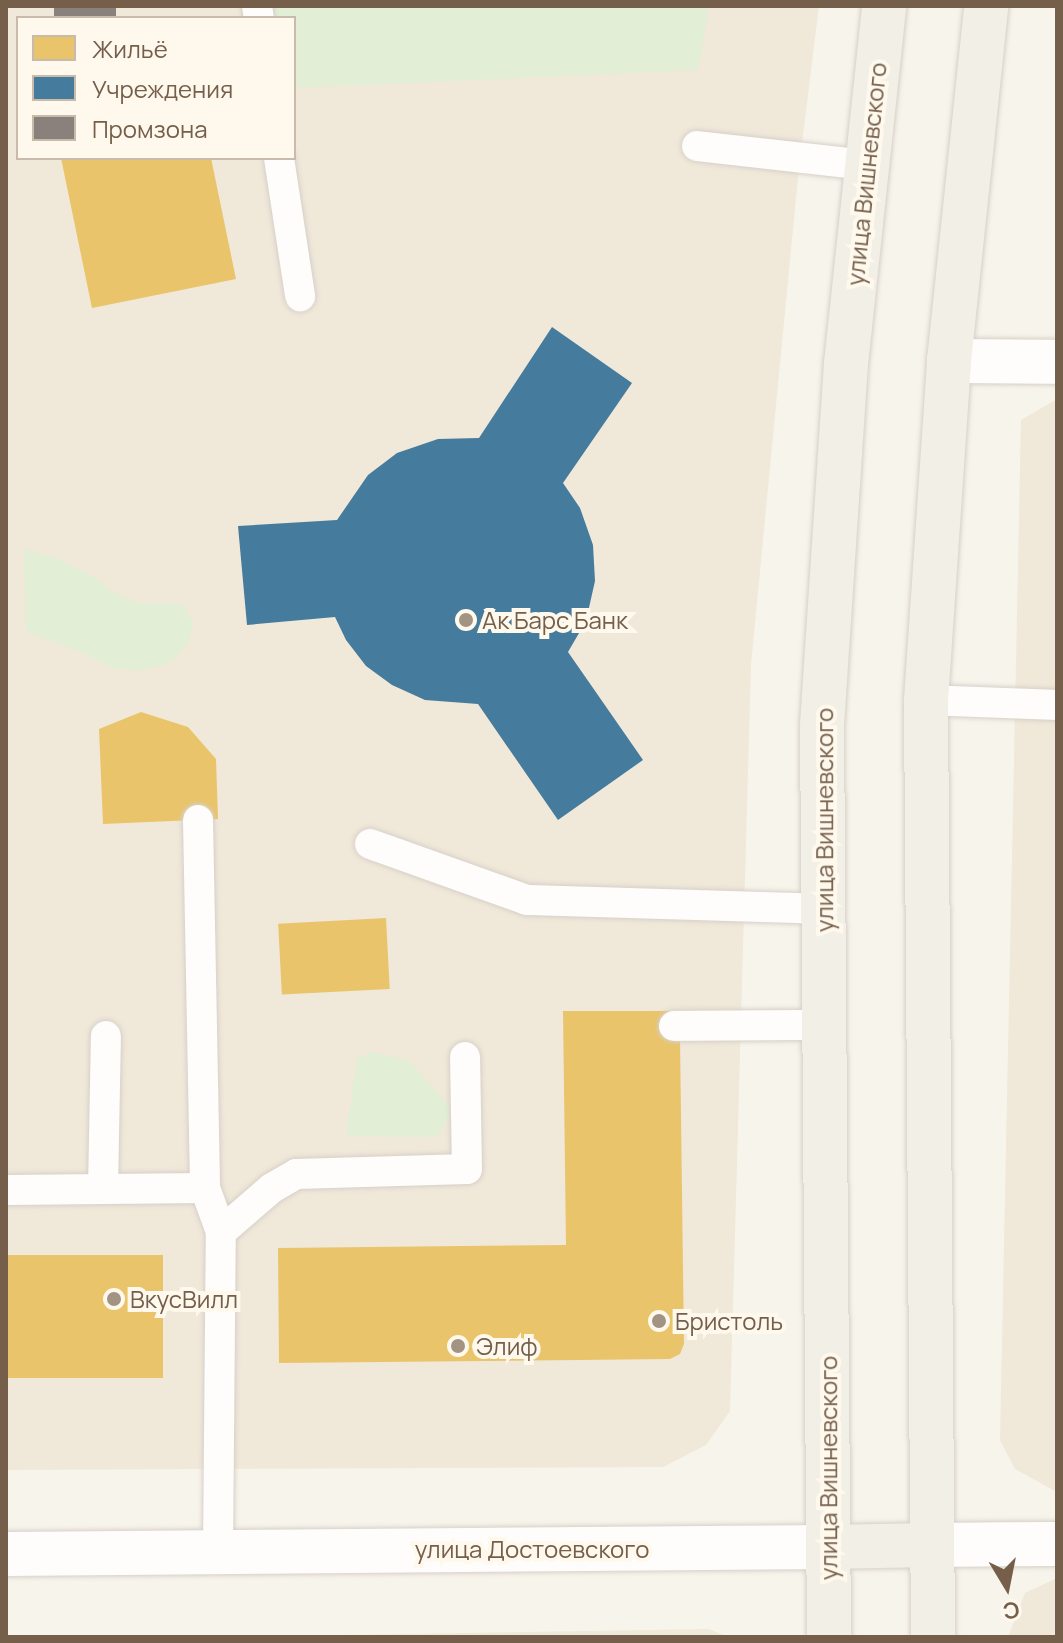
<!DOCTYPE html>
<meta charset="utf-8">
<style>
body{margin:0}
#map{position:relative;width:1063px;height:1643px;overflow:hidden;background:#f7f4eb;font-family:Manrope,sans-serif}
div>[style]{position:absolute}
.residential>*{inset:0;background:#f0e8d9}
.green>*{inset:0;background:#e2eed6}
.homes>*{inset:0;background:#e9c46a;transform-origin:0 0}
.public>*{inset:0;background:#457b9d}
.industry>*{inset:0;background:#8a817c;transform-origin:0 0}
.roads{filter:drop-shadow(0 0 2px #d6d0c8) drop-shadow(0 0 2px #d6d0c8)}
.service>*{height:30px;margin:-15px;padding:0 15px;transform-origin:15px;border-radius:15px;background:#fefdfc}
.minor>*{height:44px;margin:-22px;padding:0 22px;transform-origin:22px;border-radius:22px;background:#fefdfc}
.tertiary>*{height:44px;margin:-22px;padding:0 22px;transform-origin:22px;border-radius:22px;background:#fefdfc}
.secondary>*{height:44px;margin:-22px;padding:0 22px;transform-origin:22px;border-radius:22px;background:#fefdfc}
.primary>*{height:44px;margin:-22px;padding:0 22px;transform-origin:22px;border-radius:22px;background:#f2efe6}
.dots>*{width:22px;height:22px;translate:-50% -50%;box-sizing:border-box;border:4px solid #fff9ed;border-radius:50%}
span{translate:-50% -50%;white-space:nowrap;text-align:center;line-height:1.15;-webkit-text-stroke:8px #fff9ed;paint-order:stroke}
.street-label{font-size:24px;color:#755f4b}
.poi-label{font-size:24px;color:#755f4b}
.left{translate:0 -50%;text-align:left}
.frame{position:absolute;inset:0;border:8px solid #755f4b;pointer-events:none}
.legend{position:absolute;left:16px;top:16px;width:280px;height:144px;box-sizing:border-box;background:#fff9ed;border:2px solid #c8bbac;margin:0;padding:10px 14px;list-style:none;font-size:24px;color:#755f4b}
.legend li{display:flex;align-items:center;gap:16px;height:40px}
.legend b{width:40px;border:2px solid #c8bbac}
.north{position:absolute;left:967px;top:1547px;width:80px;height:80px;-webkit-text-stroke:6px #fff9ed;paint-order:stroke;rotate:170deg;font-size:22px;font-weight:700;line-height:32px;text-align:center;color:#755f4b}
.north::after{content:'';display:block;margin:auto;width:28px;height:36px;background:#755f4b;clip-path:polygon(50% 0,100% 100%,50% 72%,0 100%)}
</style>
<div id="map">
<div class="residential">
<div style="clip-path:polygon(evenodd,6px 6px,819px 6px,799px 167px,751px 664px,730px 1411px,706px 1445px,663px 1467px,6px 1470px,6px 6px,18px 18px,294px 18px,294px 158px,18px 158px,18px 18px)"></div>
<div style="clip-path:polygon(1057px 399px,1057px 1490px,1053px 1490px,1015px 1469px,1000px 1440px,1021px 420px)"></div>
<div style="clip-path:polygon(1057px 1578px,1057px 1637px,1008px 1637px,1025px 1593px)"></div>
<div style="clip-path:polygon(709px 1629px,728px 1637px,216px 1637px)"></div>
</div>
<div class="green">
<div style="clip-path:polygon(267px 6px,709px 6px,698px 70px,294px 88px,294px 18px,268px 18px)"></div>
<div style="clip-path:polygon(24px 549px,51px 556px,91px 575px,117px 595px,141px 603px,183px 604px,193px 622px,189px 643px,170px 663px,139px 671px,115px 669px,79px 651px,26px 632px)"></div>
<div style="clip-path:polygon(371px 1052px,409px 1060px,452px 1109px,438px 1137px,346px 1136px,357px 1059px)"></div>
</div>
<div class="homes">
<div style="clip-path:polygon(61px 158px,211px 158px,236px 279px,92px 308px)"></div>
<div style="clip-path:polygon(141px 712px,188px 727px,216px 759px,218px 819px,103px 824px,99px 729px)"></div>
<div style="left:386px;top:918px;width:71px;height:108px;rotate:87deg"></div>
<div style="clip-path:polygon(563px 1011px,674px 1011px,674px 1038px,680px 1038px,684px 1344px,680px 1354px,670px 1359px,279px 1363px,278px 1248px,566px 1245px)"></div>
<div style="left:163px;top:1255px;width:123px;height:157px;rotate:90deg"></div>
</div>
<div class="public">
<div style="clip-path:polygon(552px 327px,632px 383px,563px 483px,580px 508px,593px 545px,595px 581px,586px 621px,568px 652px,643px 760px,558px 820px,478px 704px,425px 700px,392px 685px,366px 666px,346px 640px,335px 617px,247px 625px,238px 526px,337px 520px,368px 475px,397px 453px,438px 439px,479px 438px)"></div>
</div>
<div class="industry">
<div style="left:54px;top:6px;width:62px;height:12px"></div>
</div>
<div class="roads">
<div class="service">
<div style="left:257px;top:6px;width:12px;rotate:81deg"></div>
<div style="left:697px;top:146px;width:171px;rotate:6.4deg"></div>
<div style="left:279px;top:158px;width:140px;rotate:81.3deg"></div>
<div style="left:926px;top:700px;width:131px;rotate:2.2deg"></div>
<div style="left:198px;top:820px;width:368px;rotate:88.9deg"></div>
<div style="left:370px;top:844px;width:167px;rotate:19.6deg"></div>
<div style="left:527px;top:900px;width:296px;rotate:1.7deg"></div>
<div style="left:674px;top:1026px;width:150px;rotate:-0.4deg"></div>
<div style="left:103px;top:1189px;width:153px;rotate:-88.9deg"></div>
<div style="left:6px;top:1190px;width:199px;rotate:-0.6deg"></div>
<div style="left:205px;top:1188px;width:47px;rotate:70deg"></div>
<div style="left:218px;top:1552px;width:320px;rotate:-89.5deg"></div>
<div style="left:221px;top:1232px;width:67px;rotate:-40.8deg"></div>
<div style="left:272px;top:1188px;width:28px;rotate:-30deg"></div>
<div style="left:296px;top:1174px;width:171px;rotate:-1.7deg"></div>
<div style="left:467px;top:1169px;width:112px;rotate:-91deg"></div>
</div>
<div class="minor">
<div style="left:949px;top:361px;width:108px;rotate:0.5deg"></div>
</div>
<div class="tertiary">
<div style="left:930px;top:1545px;width:127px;rotate:-0.5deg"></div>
</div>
<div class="secondary">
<div style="left:6px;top:1554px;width:822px;rotate:-0.49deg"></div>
</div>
<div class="primary">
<div style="left:828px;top:1547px;width:102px;rotate:-1.1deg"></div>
<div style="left:829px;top:1637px;width:912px;rotate:-90.44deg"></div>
<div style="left:822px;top:725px;width:362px;rotate:-86.2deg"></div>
<div style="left:846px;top:364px;width:360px;rotate:-83.9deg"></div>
<div style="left:933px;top:1637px;width:937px;rotate:-90.43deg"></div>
<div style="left:926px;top:700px;width:340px;rotate:-86.1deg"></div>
<div style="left:949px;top:361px;width:357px;rotate:-84deg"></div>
</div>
</div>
<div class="dots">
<div style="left:466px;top:620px;background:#a29383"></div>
<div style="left:114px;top:1299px;background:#a29383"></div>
<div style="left:659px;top:1321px;background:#a29383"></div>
<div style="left:458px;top:1346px;background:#a29383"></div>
</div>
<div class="street-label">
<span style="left:866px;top:174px;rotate:-84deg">улица Вишневского</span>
<span style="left:824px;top:820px;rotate:-90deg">улица Вишневского</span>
<span style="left:828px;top:1468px;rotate:-90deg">улица Вишневского</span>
<span style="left:532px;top:1549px">улица Достоевского</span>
</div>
<div class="poi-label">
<span class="left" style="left:482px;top:620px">Ак Барс Банк</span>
<span class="left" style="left:130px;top:1299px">ВкусВилл</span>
<span class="left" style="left:675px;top:1321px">Бристоль</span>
<span class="left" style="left:476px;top:1346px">Элиф</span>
</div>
<div class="frame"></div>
<ul class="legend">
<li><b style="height:22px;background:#e9c46a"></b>Жильё</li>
<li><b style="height:22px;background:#457b9d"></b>Учреждения</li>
<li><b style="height:22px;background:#8a817c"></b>Промзона</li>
</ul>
<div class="north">С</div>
</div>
